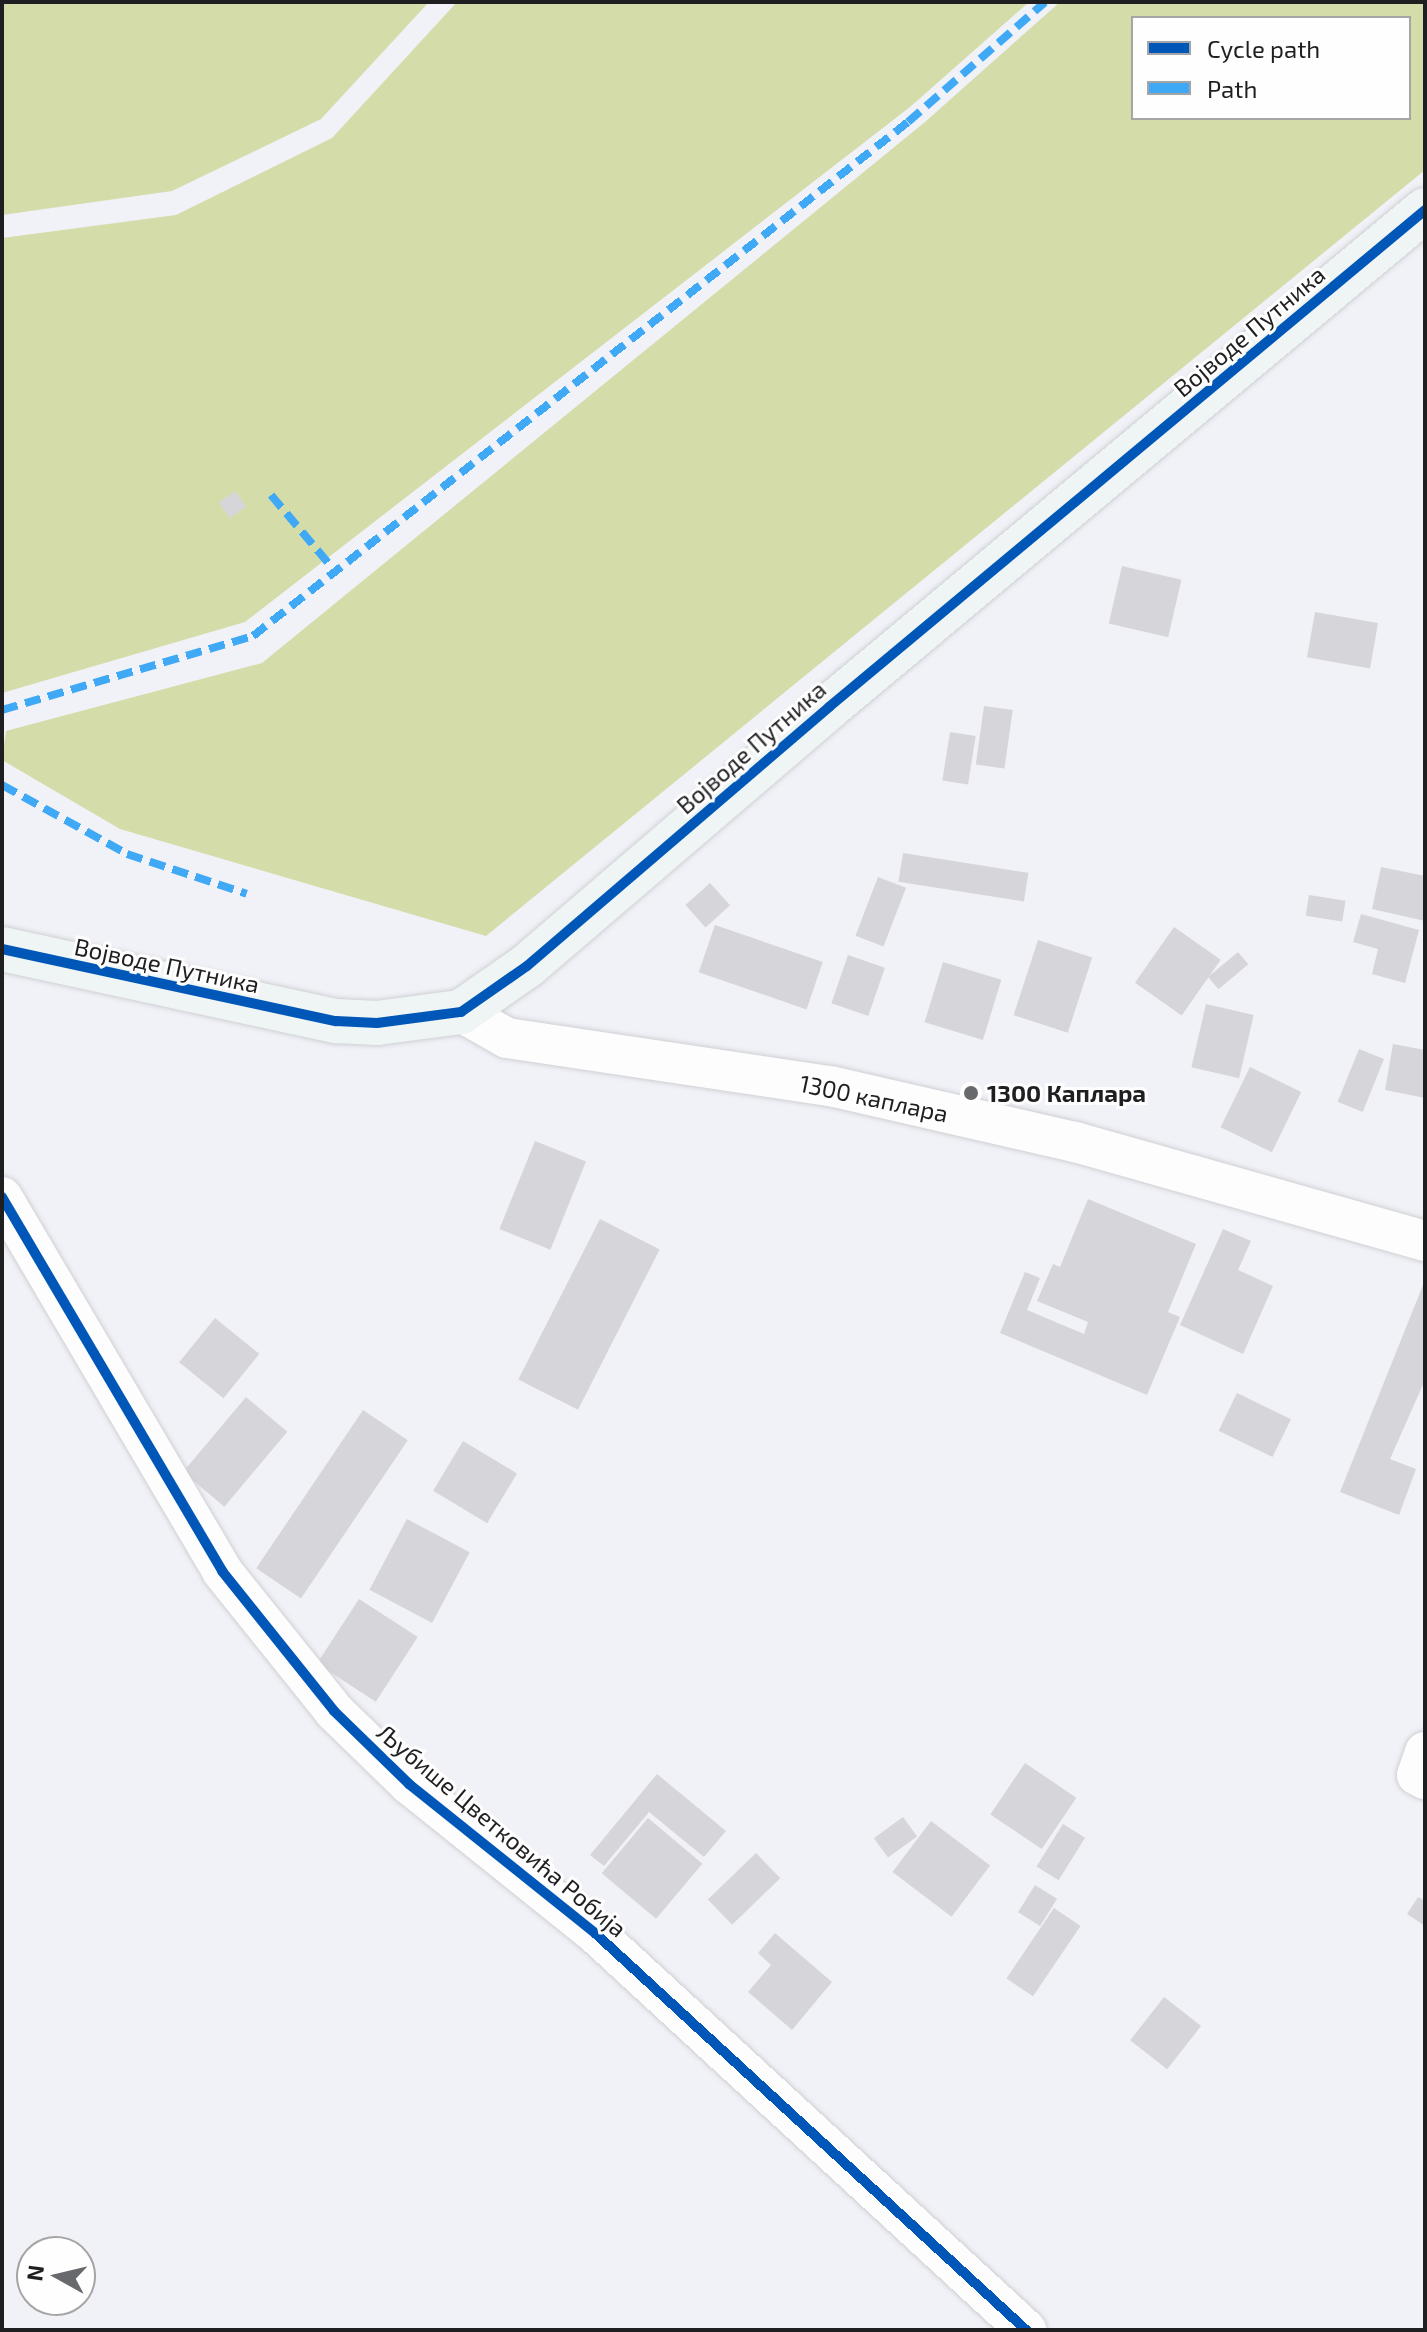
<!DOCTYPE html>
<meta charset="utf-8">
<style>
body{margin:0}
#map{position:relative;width:1427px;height:2332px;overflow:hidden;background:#f1f2f7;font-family:"Exo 2",sans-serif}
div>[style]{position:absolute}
.forest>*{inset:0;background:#d4dcaa}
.building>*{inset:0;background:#d6d5d9;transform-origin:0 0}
.roads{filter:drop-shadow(0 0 2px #cfd0d4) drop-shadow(0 0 2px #cfd0d4)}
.street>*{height:40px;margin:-20px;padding:0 20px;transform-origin:20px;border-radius:20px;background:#fdfdfe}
.secondary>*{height:44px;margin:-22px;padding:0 22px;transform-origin:22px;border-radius:22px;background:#eff5f4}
.quiet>*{height:8px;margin-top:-4px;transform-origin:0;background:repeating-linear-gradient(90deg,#3fa9f5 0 16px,transparent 0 24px)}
.cycleway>*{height:10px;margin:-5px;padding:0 5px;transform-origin:5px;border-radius:5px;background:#0057b8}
.dots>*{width:22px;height:22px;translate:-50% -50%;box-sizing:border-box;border:4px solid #fefefe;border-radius:50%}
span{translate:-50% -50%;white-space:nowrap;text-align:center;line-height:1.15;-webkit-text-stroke:6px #fefefe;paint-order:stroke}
.street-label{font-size:24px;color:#1f1f22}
.poi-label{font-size:24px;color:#1f1f22;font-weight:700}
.left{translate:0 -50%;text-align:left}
.frame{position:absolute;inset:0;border:4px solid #1f1f22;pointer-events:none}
.legend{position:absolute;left:1131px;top:16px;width:280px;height:104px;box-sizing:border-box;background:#fefefe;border:2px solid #a5a5a6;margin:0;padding:10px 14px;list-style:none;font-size:24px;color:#1f1f22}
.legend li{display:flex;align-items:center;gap:16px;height:40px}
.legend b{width:40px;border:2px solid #a5a5a6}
.north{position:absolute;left:16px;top:2236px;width:80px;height:80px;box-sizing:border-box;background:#fefefe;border:2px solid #a5a5a6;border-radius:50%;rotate:278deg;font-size:22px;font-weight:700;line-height:32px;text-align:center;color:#1f1f22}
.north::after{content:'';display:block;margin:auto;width:28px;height:36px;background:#68696d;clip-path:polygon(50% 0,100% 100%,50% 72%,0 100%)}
</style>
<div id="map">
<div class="forest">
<div style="clip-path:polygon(2px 2px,429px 2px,321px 119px,172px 191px,2px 215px)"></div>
<div style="clip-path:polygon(457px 2px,1029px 2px,910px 107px,245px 622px,2px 693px,2px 238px,176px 215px,332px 138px)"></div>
<div style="clip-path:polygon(evenodd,1060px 2px,1425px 2px,1425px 170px,486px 936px,120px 829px,2px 760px,6px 731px,262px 663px,925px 122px,1060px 2px,1133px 18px,1409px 18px,1409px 118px,1133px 118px,1133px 18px)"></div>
</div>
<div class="building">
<div style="left:235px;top:491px;width:19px;height:20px;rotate:54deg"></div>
<div style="left:1122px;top:566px;width:61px;height:59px;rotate:13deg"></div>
<div style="left:1315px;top:612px;width:64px;height:46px;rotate:10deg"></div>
<div style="left:984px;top:706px;width:29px;height:59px;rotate:8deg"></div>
<div style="left:950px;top:732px;width:26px;height:49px;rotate:9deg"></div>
<div style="left:903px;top:853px;width:127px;height:29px;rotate:9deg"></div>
<div style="clip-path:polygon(1381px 867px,1425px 876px,1425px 921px,1372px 909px)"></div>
<div style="left:878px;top:877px;width:30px;height:63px;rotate:21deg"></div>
<div style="left:710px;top:883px;width:30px;height:33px;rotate:48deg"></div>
<div style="left:1309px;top:895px;width:37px;height:21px;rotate:9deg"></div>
<div style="clip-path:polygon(1361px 914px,1419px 930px,1405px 983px,1372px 974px,1378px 949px,1353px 942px)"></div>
<div style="left:715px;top:925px;width:114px;height:50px;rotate:19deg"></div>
<div style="left:1174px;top:927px;width:57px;height:68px;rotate:35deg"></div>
<div style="left:1038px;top:940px;width:57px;height:79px;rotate:18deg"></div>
<div style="left:1238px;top:952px;width:16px;height:39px;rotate:50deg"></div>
<div style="left:848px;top:955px;width:39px;height:51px;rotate:19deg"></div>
<div style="left:943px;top:962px;width:61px;height:63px;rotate:17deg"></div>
<div style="left:1206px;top:1004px;width:49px;height:65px;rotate:13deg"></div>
<div style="clip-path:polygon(1393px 1044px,1425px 1050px,1425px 1098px,1385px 1090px)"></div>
<div style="left:1359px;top:1049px;width:27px;height:57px;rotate:22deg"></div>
<div style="left:1250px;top:1067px;width:57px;height:67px;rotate:26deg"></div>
<div style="left:535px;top:1141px;width:55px;height:95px;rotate:22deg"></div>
<div style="clip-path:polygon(1088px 1199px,1196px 1244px,1168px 1312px,1180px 1317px,1147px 1395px,1000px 1333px,1025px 1272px,1040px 1278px,1027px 1310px,1084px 1334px,1088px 1322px,1037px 1301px,1053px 1264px,1060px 1267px)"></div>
<div style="left:600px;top:1219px;width:67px;height:180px;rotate:27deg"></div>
<div style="clip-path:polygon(1223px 1229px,1251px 1241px,1238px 1270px,1273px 1286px,1243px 1354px,1180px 1325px)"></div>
<div style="clip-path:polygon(1425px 1280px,1425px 1380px,1390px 1459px,1416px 1469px,1399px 1515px,1340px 1492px)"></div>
<div style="left:215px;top:1318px;width:57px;height:57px;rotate:39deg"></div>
<div style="left:1237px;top:1393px;width:60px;height:42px;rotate:26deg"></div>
<div style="left:246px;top:1397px;width:54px;height:98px;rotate:40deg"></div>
<div style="left:363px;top:1410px;width:54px;height:191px;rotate:34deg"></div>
<div style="left:463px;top:1441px;width:63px;height:58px;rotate:31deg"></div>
<div style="left:407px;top:1519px;width:71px;height:80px;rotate:28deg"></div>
<div style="left:359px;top:1599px;width:70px;height:77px;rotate:33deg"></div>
<div style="left:1025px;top:1763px;width:62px;height:62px;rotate:34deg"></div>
<div style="clip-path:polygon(657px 1774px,726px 1831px,704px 1857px,649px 1812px,604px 1866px,590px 1855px)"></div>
<div style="left:903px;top:1817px;width:24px;height:36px;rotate:54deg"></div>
<div style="left:648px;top:1818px;width:71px;height:72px;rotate:40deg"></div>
<div style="left:931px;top:1821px;width:74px;height:64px;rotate:37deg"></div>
<div style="left:1063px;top:1824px;width:26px;height:50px;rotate:32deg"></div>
<div style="left:756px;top:1853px;width:35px;height:67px;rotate:46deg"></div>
<div style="left:1035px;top:1885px;width:26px;height:32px;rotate:32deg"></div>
<div style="clip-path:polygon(1418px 1897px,1425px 1901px,1425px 1926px,1407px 1914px)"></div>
<div style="left:1054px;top:1908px;width:32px;height:85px;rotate:34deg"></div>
<div style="clip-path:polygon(775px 1933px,832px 1982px,792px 2030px,748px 1992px,771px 1965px,758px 1953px)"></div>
<div style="left:1164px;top:1997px;width:47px;height:55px;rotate:38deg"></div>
</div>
<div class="roads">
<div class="street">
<div style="left:461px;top:1012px;width:53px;rotate:29.5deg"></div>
<div style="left:507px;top:1038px;width:327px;rotate:8.5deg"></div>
<div style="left:830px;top:1086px;width:251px;rotate:12.9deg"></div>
<div style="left:1075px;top:1142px;width:364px;rotate:15.8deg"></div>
<div style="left:2px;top:1197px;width:434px;rotate:59.5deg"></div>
<div style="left:222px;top:1571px;width:179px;rotate:51.3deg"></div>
<div style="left:334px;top:1711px;width:105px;rotate:44.2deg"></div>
<div style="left:409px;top:1784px;width:240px;rotate:38.7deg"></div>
<div style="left:596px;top:1934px;width:585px;rotate:42.64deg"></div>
<div style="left:1425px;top:1752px;width:24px;rotate:109deg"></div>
<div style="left:1417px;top:1775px;width:9px;rotate:27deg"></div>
</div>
<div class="secondary">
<div style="left:2px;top:949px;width:342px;rotate:12.2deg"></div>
<div style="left:336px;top:1021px;width:41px;rotate:2.8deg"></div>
<div style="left:377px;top:1023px;width:85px;rotate:-7.5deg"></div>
<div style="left:461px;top:1012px;width:80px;rotate:-34.9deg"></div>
<div style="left:527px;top:966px;width:398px;rotate:-40.6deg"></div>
<div style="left:829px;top:707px;width:776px;rotate:-39.82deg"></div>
</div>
</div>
<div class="quiet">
<div style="left:271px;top:495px;width:99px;rotate:49.9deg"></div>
<div style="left:2px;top:710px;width:262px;rotate:-16.4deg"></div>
<div style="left:253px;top:636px;width:833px;rotate:-38.12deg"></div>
<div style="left:908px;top:122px;width:182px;rotate:-41.2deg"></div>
<div style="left:2px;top:785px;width:143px;rotate:28.9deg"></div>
<div style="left:127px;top:854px;width:126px;rotate:18.4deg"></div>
</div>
<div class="cycleway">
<div style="left:2px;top:949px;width:342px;rotate:12.2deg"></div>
<div style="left:336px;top:1021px;width:41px;rotate:2.8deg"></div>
<div style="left:377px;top:1023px;width:85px;rotate:-7.5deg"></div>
<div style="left:461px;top:1012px;width:80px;rotate:-34.9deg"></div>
<div style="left:527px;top:966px;width:398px;rotate:-40.6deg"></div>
<div style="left:829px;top:707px;width:776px;rotate:-39.82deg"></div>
<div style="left:2px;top:1197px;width:434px;rotate:59.5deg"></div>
<div style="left:222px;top:1571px;width:179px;rotate:51.3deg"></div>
<div style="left:334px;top:1711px;width:105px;rotate:44.2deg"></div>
<div style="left:409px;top:1784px;width:240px;rotate:38.7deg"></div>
<div style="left:596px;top:1934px;width:585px;rotate:42.64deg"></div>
</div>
<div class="dots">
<div style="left:971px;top:1093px;background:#68696d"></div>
</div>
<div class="street-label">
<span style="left:1249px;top:331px;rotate:-40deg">Војводе Путника</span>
<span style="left:751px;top:747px;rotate:-41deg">Војводе Путника</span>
<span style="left:167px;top:965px;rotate:12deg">Војводе Путника</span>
<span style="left:874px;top:1098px;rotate:12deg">1300 каплара</span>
<span style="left:502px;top:1830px;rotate:40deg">Љубише Цветковића Робија</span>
</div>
<div class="poi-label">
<span class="left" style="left:987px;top:1093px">1300 Каплара</span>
</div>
<div class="frame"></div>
<ul class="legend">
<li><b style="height:10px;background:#0057b8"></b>Cycle path</li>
<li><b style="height:10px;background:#3fa9f5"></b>Path</li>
</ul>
<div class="north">N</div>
</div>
